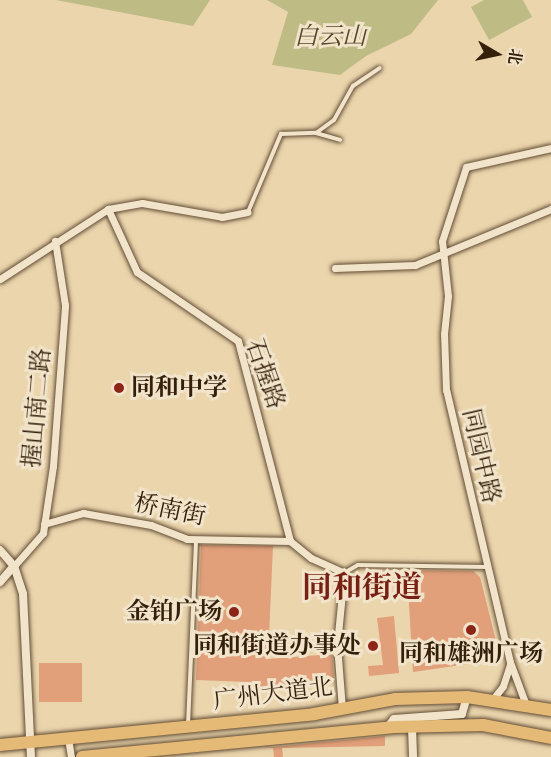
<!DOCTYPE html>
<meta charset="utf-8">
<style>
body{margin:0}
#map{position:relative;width:551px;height:757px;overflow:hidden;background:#ead5ad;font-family:"IM FELL Great Primer","Noto Serif SC",serif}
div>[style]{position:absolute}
.green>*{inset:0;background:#bebb85}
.building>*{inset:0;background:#e19f7a;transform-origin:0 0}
.roads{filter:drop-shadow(0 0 2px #624c34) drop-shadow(0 0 2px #624c34)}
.service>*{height:4px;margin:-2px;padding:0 2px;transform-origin:2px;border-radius:2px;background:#f1e4ca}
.minor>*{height:7px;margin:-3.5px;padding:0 3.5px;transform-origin:3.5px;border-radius:3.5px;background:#f1e4ca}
.tertiary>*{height:8px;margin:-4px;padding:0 4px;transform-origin:4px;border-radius:4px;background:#f1e4ca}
.trunk>*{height:12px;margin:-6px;padding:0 6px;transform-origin:6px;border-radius:6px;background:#e5ba76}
.dots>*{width:16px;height:16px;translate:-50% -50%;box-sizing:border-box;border:3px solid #f1e4ca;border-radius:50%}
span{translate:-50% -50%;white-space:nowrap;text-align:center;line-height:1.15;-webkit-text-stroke:6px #f1e4ca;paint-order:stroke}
.park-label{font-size:24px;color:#56462a;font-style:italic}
.street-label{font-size:24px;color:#341f0b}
.poi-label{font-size:24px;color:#341f0b;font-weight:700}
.left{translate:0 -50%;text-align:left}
.right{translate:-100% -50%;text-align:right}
.district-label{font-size:30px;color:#7a1f14;font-weight:700}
.north{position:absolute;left:467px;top:24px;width:60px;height:60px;-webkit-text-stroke:4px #f1e4ca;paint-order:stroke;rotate:99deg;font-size:16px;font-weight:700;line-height:24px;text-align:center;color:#341f0b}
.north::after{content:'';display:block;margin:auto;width:21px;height:27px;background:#341f0b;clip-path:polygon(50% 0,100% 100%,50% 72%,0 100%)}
</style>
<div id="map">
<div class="green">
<div style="clip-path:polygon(56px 0,210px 0,193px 26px)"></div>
<div style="clip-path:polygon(267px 0,438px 0,411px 34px,366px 56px,340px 75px,272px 65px,288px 12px)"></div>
<div style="clip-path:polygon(484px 0,523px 0,532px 17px,489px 40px,471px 7px)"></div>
</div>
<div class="building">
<div style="clip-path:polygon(201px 545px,273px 546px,268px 659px,332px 654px,334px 679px,250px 692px,249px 682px,196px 680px)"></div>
<div style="clip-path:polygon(407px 570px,473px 571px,480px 577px,497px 645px,489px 661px,413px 672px)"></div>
<div style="clip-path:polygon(394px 616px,399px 673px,369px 676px,368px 666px,383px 665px,377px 618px)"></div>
<div style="left:39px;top:663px;width:43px;height:39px"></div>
<div style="clip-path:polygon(385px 736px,385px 746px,282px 748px,283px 757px,274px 757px,273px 748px,263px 748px)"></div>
</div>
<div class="roads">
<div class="service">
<div style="left:316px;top:133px;width:22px;rotate:-36deg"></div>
<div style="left:334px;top:120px;width:39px;rotate:-61deg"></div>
<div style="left:353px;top:86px;width:32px;rotate:-34deg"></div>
<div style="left:248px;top:212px;width:85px;rotate:-67.1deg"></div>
<div style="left:281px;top:134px;width:35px;rotate:-2deg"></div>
<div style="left:316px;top:133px;width:25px;rotate:16deg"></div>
<div style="left:344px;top:573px;width:16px;rotate:-30deg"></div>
<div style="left:358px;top:565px;width:130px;rotate:0.9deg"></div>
<div style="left:188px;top:725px;width:186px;rotate:-87.5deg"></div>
</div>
<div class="minor">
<div style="left:108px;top:209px;width:69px;rotate:65.3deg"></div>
<div style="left:137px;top:272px;width:122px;rotate:34.3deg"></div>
<div style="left:238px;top:341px;width:207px;rotate:75.4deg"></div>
<div style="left:290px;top:541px;width:27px;rotate:39deg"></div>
<div style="left:311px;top:558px;width:36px;rotate:24deg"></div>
<div style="left:344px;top:573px;width:72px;rotate:95.6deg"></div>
<div style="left:337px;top:645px;width:63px;rotate:85.5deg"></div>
<div style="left:335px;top:268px;width:80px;rotate:-2.1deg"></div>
<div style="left:415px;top:265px;width:147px;rotate:-22.4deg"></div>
<div style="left:0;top:279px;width:129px;rotate:-32.9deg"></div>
<div style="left:108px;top:209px;width:35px;rotate:-10deg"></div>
<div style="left:142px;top:203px;width:81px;rotate:9.9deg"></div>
<div style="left:222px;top:217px;width:26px;rotate:-11deg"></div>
<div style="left:44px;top:524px;width:41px;rotate:-15.8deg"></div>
<div style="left:83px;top:513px;width:69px;rotate:10deg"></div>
<div style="left:151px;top:525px;width:39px;rotate:21deg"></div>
<div style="left:187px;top:539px;width:103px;rotate:1.1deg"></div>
<div style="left:14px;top:566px;width:44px;rotate:-48.7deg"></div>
<div style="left:43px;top:533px;width:68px;rotate:-81.5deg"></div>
<div style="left:53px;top:466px;width:161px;rotate:-85.7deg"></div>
<div style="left:65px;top:305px;width:65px;rotate:-98.9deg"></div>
<div style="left:493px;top:699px;width:16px;rotate:-52deg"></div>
<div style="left:503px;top:686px;width:23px;rotate:-72deg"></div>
<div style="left:526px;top:705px;width:46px;rotate:-110.4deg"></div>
<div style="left:510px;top:662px;width:279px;rotate:-103.2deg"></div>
<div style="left:446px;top:390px;width:56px;rotate:-92deg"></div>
<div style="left:444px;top:334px;width:38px;rotate:-84deg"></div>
<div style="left:448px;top:296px;width:55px;rotate:-96.2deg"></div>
<div style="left:442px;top:241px;width:78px;rotate:-72deg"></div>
<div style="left:466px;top:167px;width:87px;rotate:-12.6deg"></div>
<div style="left:68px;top:738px;width:19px;rotate:81deg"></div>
</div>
<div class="tertiary">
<div style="left:0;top:550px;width:21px;rotate:49deg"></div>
<div style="left:14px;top:566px;width:29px;rotate:72deg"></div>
<div style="left:23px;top:594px;width:163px;rotate:87.2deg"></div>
<div style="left:0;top:582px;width:21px;rotate:-49deg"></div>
<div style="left:412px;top:727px;width:30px;rotate:88deg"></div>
<div style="left:387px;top:728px;width:11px;rotate:-52deg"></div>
<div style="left:394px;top:719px;width:68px;rotate:-4.2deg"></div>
<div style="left:462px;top:714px;width:18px;rotate:-74deg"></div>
</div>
<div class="trunk">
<div style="left:0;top:745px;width:316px;rotate:-5.6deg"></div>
<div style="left:314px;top:714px;width:82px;rotate:-10.5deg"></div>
<div style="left:395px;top:699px;width:72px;rotate:-1.6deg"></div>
<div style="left:467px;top:697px;width:85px;rotate:8.8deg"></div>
<div style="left:82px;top:757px;width:314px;rotate:-5.5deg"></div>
<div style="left:395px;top:727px;width:88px;rotate:-1.3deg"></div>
<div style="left:483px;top:725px;width:69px;rotate:10.8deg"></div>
</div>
</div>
<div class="dots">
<div style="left:119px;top:388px;background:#8f2418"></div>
<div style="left:234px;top:612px;background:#8f2418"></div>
<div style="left:471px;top:630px;background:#8f2418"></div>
<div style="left:373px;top:646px;background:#8f2418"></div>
</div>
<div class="park-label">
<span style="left:330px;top:37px">白云山</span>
</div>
<div class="street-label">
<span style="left:265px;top:374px;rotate:71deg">石握路</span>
<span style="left:37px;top:408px;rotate:-85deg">握山南二路</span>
<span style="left:481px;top:456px;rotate:77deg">同园中路</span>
<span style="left:170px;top:510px;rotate:12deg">桥南街</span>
<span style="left:273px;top:694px;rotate:-7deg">广州大道北</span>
</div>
<div class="poi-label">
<span class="left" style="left:131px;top:388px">同和中学</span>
<span class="right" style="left:222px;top:612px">金铂广场</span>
<span class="right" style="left:361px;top:646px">同和街道办事处</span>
<span style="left:471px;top:654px">同和雄洲广场</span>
</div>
<div class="district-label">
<span style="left:362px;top:587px">同和街道</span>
</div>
<div class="north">北</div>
</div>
